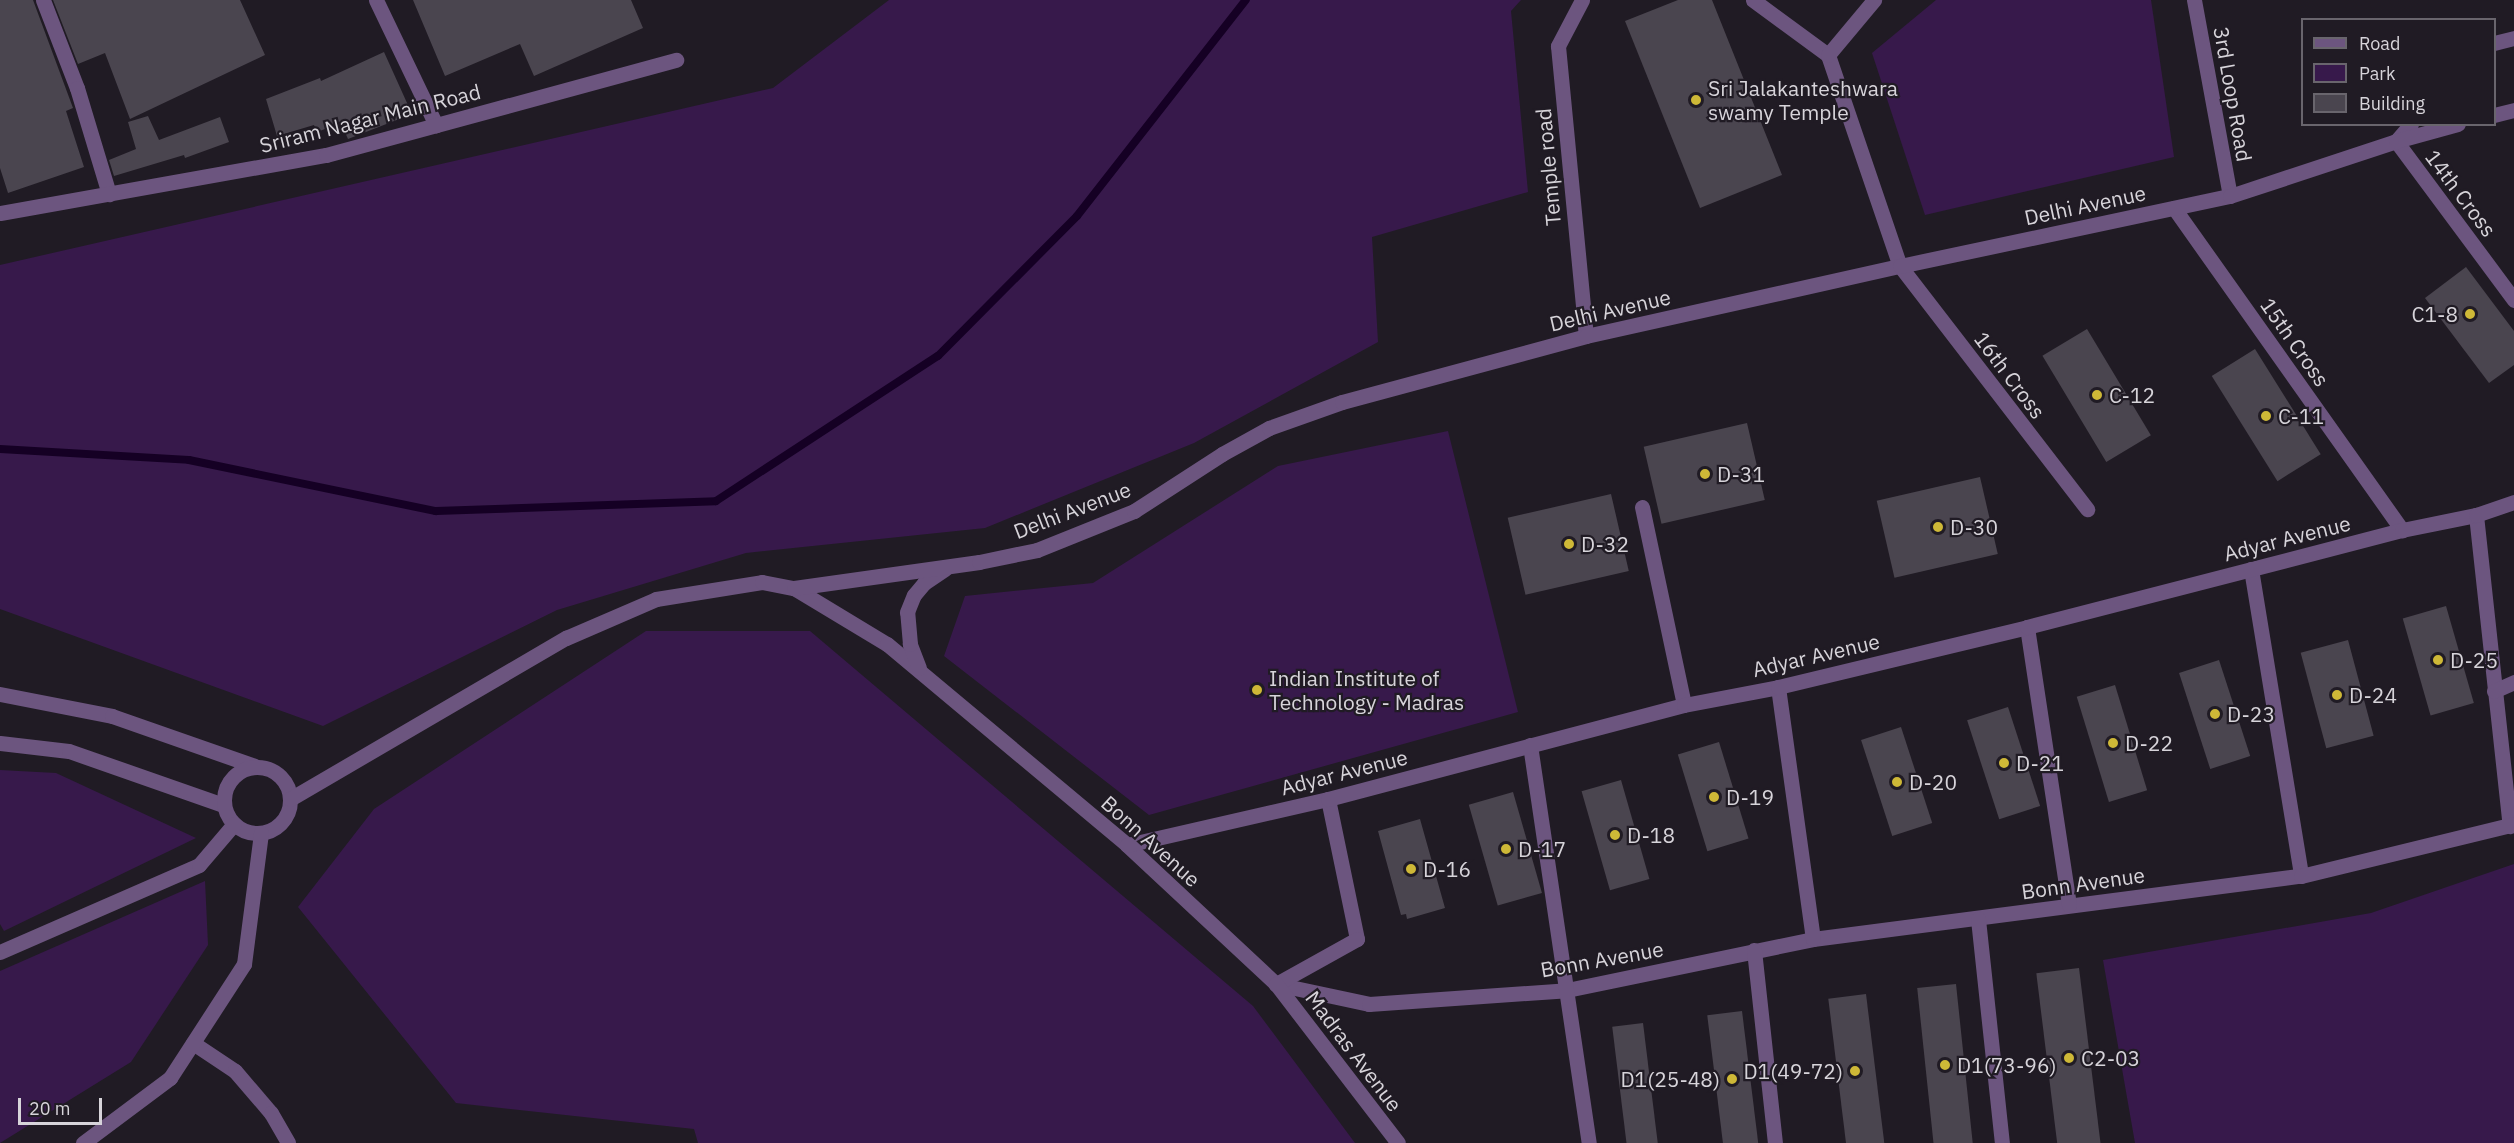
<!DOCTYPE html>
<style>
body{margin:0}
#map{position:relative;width:2514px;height:1143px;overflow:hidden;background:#201b24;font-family:"IBM Plex Sans",sans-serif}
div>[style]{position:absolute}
.green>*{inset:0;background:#37194b}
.stream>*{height:8px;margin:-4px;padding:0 4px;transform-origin:4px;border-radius:4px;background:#150024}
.building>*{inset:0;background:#4a454f;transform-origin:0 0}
.lane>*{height:15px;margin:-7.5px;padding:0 7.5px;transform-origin:7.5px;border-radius:7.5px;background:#6c557f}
.lane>.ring{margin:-7.5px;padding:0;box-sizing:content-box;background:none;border:15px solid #6c557f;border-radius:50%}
.street>*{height:15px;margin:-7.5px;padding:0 7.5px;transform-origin:7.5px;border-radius:7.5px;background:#6c557f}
.dots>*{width:16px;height:16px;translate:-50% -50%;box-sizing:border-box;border:3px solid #201b24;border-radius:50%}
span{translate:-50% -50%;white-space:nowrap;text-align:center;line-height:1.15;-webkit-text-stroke:4.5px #201b24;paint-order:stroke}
.poi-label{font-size:21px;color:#d7d4da}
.left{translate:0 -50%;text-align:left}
.right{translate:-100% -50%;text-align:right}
.street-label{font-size:21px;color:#d7d4da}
.legend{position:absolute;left:2301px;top:18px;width:195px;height:108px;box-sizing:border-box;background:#201b24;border:2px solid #69656d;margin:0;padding:8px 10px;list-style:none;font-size:18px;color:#d7d4da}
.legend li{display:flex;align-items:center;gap:12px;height:30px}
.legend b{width:30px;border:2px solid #69656d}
.scale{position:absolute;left:18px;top:1098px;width:84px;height:27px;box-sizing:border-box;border:3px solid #d7d4da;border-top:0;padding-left:8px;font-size:18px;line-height:21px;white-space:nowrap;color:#d7d4da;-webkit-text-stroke:4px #201b24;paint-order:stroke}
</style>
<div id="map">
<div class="green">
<div style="clip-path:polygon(889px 0,1521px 0,1511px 11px,1528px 192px,1372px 237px,1378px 342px,1194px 443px,985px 528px,746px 553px,557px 610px,323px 726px,0 609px,0 265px,773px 88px)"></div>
<div style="clip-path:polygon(1936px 0,2151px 0,2174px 157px,1925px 215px,1872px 53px)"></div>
<div style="clip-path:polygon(1448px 431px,1518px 712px,1149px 815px,944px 656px,965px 596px,1093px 583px,1278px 466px)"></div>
<div style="clip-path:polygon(646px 631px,810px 631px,1253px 1006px,1355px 1143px,698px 1143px,694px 1129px,456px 1103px,298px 907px,374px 809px)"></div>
<div style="clip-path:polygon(0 770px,56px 773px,196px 838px,4px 931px,0 924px)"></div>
<div style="clip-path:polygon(2514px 864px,2514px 1143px,2135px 1143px,2103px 960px,2371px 913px)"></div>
<div style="clip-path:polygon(205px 881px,208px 945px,131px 1062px,0 1143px,0 971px)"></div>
</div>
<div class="stream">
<div style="left:0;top:449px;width:189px;rotate:3.3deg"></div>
<div style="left:189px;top:460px;width:252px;rotate:11.7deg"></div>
<div style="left:436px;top:511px;width:280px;rotate:-2deg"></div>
<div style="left:716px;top:501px;width:265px;rotate:-33.2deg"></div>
<div style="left:938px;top:356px;width:197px;rotate:-45.2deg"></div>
<div style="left:1077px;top:216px;width:274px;rotate:-52deg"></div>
</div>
<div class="building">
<div style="clip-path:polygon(0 0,33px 0,73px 108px,66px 111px,84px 167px,8px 193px,0 168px)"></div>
<div style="clip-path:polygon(53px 0,240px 0,265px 55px,130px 119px,105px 53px,78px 64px)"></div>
<div style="clip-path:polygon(413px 0,631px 0,643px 28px,534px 76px,520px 44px,445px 76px)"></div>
<div style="clip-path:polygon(1678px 0,1712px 0,1782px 175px,1700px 208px,1625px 21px)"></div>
<div style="clip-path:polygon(384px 52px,412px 114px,348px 139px,341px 123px,317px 132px,314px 125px,277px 136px,266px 99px,320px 78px,321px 81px)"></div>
<div style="clip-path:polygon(148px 116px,159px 140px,220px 117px,229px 142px,185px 158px,184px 155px,114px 176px,109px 160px,136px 149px,128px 122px)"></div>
<div style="clip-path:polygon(2466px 267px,2514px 331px,2514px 365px,2489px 383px,2425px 298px)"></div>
<div style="left:2087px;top:329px;width:124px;height:52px;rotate:59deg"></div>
<div style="left:2255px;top:349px;width:124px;height:51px;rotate:58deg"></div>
<div style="left:1747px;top:423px;width:79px;height:106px;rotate:77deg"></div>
<div style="left:1980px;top:477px;width:79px;height:106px;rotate:77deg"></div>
<div style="left:1611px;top:494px;width:79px;height:106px;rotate:77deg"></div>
<div style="left:2446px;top:606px;width:101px;height:45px;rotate:74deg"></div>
<div style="left:2348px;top:640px;width:99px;height:49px;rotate:75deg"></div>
<div style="left:2219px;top:660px;width:101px;height:42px;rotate:72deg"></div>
<div style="left:2115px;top:685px;width:110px;height:40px;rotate:73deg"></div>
<div style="left:2008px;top:707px;width:104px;height:43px;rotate:72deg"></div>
<div style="left:1901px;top:727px;width:101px;height:42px;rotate:72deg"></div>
<div style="left:1719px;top:742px;width:101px;height:43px;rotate:73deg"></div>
<div style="left:1621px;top:780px;width:103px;height:41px;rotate:74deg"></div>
<div style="left:1513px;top:792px;width:105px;height:46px;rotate:74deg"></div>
<div style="clip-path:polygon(1420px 819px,1445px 908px,1407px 919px,1406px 914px,1401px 915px,1378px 831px)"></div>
<div style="left:2079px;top:968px;width:177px;height:43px;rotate:83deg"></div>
<div style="left:1956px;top:984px;width:160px;height:39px;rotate:84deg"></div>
<div style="left:1866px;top:994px;width:150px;height:38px;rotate:83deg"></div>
<div style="left:1742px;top:1011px;width:133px;height:35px;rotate:83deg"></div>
<div style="left:1643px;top:1023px;width:121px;height:31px;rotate:83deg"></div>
</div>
<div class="lane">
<div style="left:1582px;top:0;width:52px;rotate:117.6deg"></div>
<div style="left:1558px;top:46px;width:291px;rotate:84.5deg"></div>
<div style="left:1753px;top:0;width:93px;rotate:36.3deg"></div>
<div style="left:1828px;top:55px;width:223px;rotate:71.2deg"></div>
<div style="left:1900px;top:266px;width:307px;rotate:52.4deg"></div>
<div style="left:2194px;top:0;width:199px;rotate:79.6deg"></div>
<div style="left:2494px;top:43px;width:21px;rotate:-14deg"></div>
<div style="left:1828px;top:55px;width:72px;rotate:-50.1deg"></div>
<div style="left:2494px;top:115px;width:21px;rotate:-14deg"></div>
<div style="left:2411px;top:124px;width:23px;rotate:131deg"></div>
<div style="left:2396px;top:141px;width:198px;rotate:53.4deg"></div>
<div style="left:2174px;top:208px;width:395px;rotate:54.7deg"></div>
<div style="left:1642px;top:507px;width:202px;rotate:78deg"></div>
<div style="left:2476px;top:515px;width:313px;rotate:83.8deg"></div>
<div style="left:2251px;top:569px;width:311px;rotate:80.7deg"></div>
<div style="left:794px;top:588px;width:109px;rotate:31.1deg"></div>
<div style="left:887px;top:644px;width:313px;rotate:39.9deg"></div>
<div style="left:1127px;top:845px;width:204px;rotate:43deg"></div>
<div style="left:1276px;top:984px;width:95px;rotate:12.1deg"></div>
<div style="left:1369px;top:1004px;width:198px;rotate:-4deg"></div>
<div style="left:1567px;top:990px;width:251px;rotate:-11.7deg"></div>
<div style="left:1813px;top:939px;width:492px;rotate:-7.4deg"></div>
<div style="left:2301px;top:876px;width:219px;rotate:-13.7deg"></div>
<div style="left:2027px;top:627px;width:281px;rotate:81.4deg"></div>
<div style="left:919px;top:668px;width:26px;rotate:-111deg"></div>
<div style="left:910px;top:644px;width:32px;rotate:-95deg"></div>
<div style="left:907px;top:612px;width:18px;rotate:-68deg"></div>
<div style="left:914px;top:595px;width:16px;rotate:-50deg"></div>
<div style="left:924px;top:583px;width:25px;rotate:-34deg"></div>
<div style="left:1778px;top:687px;width:254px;rotate:82.1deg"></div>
<div style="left:2494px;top:691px;width:22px;rotate:-24deg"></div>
<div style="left:0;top:694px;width:114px;rotate:11.1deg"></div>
<div style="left:112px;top:716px;width:151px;rotate:19.3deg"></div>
<div style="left:0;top:743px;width:69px;rotate:6.6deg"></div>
<div style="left:69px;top:751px;width:163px;rotate:19.3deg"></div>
<div style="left:1530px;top:745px;width:402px;rotate:81.6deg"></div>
<div class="ring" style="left:224px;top:767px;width:51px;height:51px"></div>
<div style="left:290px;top:799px;width:320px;rotate:-30.3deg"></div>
<div style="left:566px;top:638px;width:98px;rotate:-23.4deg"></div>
<div style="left:656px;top:599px;width:107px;rotate:-9.1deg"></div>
<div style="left:762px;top:582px;width:33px;rotate:11deg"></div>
<div style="left:794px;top:588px;width:187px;rotate:-8deg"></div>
<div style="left:979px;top:562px;width:59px;rotate:-11.7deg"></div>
<div style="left:1037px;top:550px;width:105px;rotate:-21.9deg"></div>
<div style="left:1134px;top:511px;width:105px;rotate:-32.9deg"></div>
<div style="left:1222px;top:454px;width:54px;rotate:-29deg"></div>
<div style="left:1269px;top:428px;width:77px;rotate:-19.6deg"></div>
<div style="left:1342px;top:402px;width:253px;rotate:-15.1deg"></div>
<div style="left:1586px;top:336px;width:322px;rotate:-12.6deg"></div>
<div style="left:1900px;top:266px;width:337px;rotate:-12deg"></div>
<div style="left:2230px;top:196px;width:175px;rotate:-18.3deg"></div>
<div style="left:2396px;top:141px;width:64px;rotate:-15.3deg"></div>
<div style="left:1328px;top:799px;width:143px;rotate:78.3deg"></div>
<div style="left:1357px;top:939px;width:93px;rotate:150.9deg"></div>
<div style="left:1276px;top:984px;width:200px;rotate:52.5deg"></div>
<div style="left:1127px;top:845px;width:206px;rotate:-12.9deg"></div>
<div style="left:1328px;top:799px;width:368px;rotate:-14.8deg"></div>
<div style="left:1684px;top:705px;width:96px;rotate:-10.8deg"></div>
<div style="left:1778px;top:687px;width:256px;rotate:-13.5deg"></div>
<div style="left:2027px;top:627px;width:387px;rotate:-14.5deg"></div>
<div style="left:2402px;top:530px;width:76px;rotate:-11.5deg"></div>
<div style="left:2476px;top:515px;width:40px;rotate:-18.9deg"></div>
<div style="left:1978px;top:919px;width:225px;rotate:83.9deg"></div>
<div style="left:1754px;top:950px;width:194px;rotate:83.8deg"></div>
<div style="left:0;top:952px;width:217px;rotate:-23.6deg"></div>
<div style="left:199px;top:865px;width:54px;rotate:-49.5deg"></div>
<div style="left:193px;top:1043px;width:50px;rotate:33.7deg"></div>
<div style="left:235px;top:1071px;width:55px;rotate:49.4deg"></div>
<div style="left:271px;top:1113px;width:34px;rotate:60deg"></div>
<div style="left:83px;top:1143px;width:109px;rotate:-36.8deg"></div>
<div style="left:170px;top:1078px;width:136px;rotate:-57deg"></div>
<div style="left:244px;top:964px;width:132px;rotate:-82.6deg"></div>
</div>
<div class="street">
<div style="left:43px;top:0;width:94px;rotate:68.9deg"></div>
<div style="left:77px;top:88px;width:111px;rotate:73.2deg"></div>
<div style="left:376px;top:0;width:139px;rotate:64.4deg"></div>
<div style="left:0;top:213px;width:331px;rotate:-10.1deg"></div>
<div style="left:326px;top:155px;width:363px;rotate:-15.2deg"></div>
</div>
<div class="dots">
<div style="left:1696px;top:100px;background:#ceb837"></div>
<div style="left:2470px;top:314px;background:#ceb837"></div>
<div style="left:2097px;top:395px;background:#ceb837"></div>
<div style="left:2266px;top:416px;background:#ceb837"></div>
<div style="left:1705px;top:474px;background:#ceb837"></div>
<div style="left:1938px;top:527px;background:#ceb837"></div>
<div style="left:1569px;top:544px;background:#ceb837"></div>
<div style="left:2438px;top:660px;background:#ceb837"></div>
<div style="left:1257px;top:690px;background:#ceb837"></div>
<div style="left:2337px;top:695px;background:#ceb837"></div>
<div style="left:2215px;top:714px;background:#ceb837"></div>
<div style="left:2113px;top:743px;background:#ceb837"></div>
<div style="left:2004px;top:763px;background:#ceb837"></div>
<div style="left:1897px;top:782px;background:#ceb837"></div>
<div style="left:1714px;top:797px;background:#ceb837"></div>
<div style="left:1615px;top:835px;background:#ceb837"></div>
<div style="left:1506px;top:849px;background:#ceb837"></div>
<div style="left:1411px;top:869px;background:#ceb837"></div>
<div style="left:2069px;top:1058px;background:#ceb837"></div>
<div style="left:1945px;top:1065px;background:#ceb837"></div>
<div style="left:1855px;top:1071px;background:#ceb837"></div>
<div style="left:1732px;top:1079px;background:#ceb837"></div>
</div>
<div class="poi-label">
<span class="left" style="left:1708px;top:100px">Sri Jalakanteshwara<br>swamy Temple</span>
<span class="right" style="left:2458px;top:314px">C1-8</span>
<span class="left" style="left:2109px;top:395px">C-12</span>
<span class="left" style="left:2278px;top:416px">C-11</span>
<span class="left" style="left:1717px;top:474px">D-31</span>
<span class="left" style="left:1950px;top:527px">D-30</span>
<span class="left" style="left:1581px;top:544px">D-32</span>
<span class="left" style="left:2450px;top:660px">D-25</span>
<span class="left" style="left:1269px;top:690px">Indian Institute of<br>Technology - Madras</span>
<span class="left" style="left:2349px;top:695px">D-24</span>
<span class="left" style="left:2227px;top:714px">D-23</span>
<span class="left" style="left:2125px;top:743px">D-22</span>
<span class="left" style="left:2016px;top:763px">D-21</span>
<span class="left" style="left:1909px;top:782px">D-20</span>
<span class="left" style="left:1726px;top:797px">D-19</span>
<span class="left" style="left:1627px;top:835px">D-18</span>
<span class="left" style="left:1518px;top:849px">D-17</span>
<span class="left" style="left:1423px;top:869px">D-16</span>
<span class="left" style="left:2081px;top:1058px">C2-03</span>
<span class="left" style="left:1957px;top:1065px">D1(73-96)</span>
<span class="right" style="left:1843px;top:1071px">D1(49-72)</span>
<span class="right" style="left:1720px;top:1079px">D1(25-48)</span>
</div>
<div class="street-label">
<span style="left:2233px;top:94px;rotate:80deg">3rd Loop Road</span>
<span style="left:370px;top:118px;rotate:-14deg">Sriram Nagar Main Road</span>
<span style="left:1548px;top:167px;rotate:-95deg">Temple road</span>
<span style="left:2461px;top:193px;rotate:53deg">14th Cross</span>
<span style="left:2085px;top:205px;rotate:-12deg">Delhi Avenue</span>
<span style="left:1610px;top:310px;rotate:-13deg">Delhi Avenue</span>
<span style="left:2295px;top:342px;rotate:55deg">15th Cross</span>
<span style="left:2010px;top:375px;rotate:53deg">16th Cross</span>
<span style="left:1072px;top:510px;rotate:-21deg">Delhi Avenue</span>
<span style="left:2287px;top:538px;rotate:-14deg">Adyar Avenue</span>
<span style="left:1816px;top:655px;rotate:-13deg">Adyar Avenue</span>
<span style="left:1344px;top:772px;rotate:-14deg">Adyar Avenue</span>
<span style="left:1151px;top:841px;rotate:42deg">Bonn Avenue</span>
<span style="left:2083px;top:883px;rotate:-8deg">Bonn Avenue</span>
<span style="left:1602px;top:959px;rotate:-10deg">Bonn Avenue</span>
<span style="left:1354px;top:1051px;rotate:53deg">Madras Avenue</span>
</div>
<ul class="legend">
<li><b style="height:8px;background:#6c557f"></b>Road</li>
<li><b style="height:16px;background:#37194b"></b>Park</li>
<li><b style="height:16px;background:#4a454f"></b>Building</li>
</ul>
<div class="scale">20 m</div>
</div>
